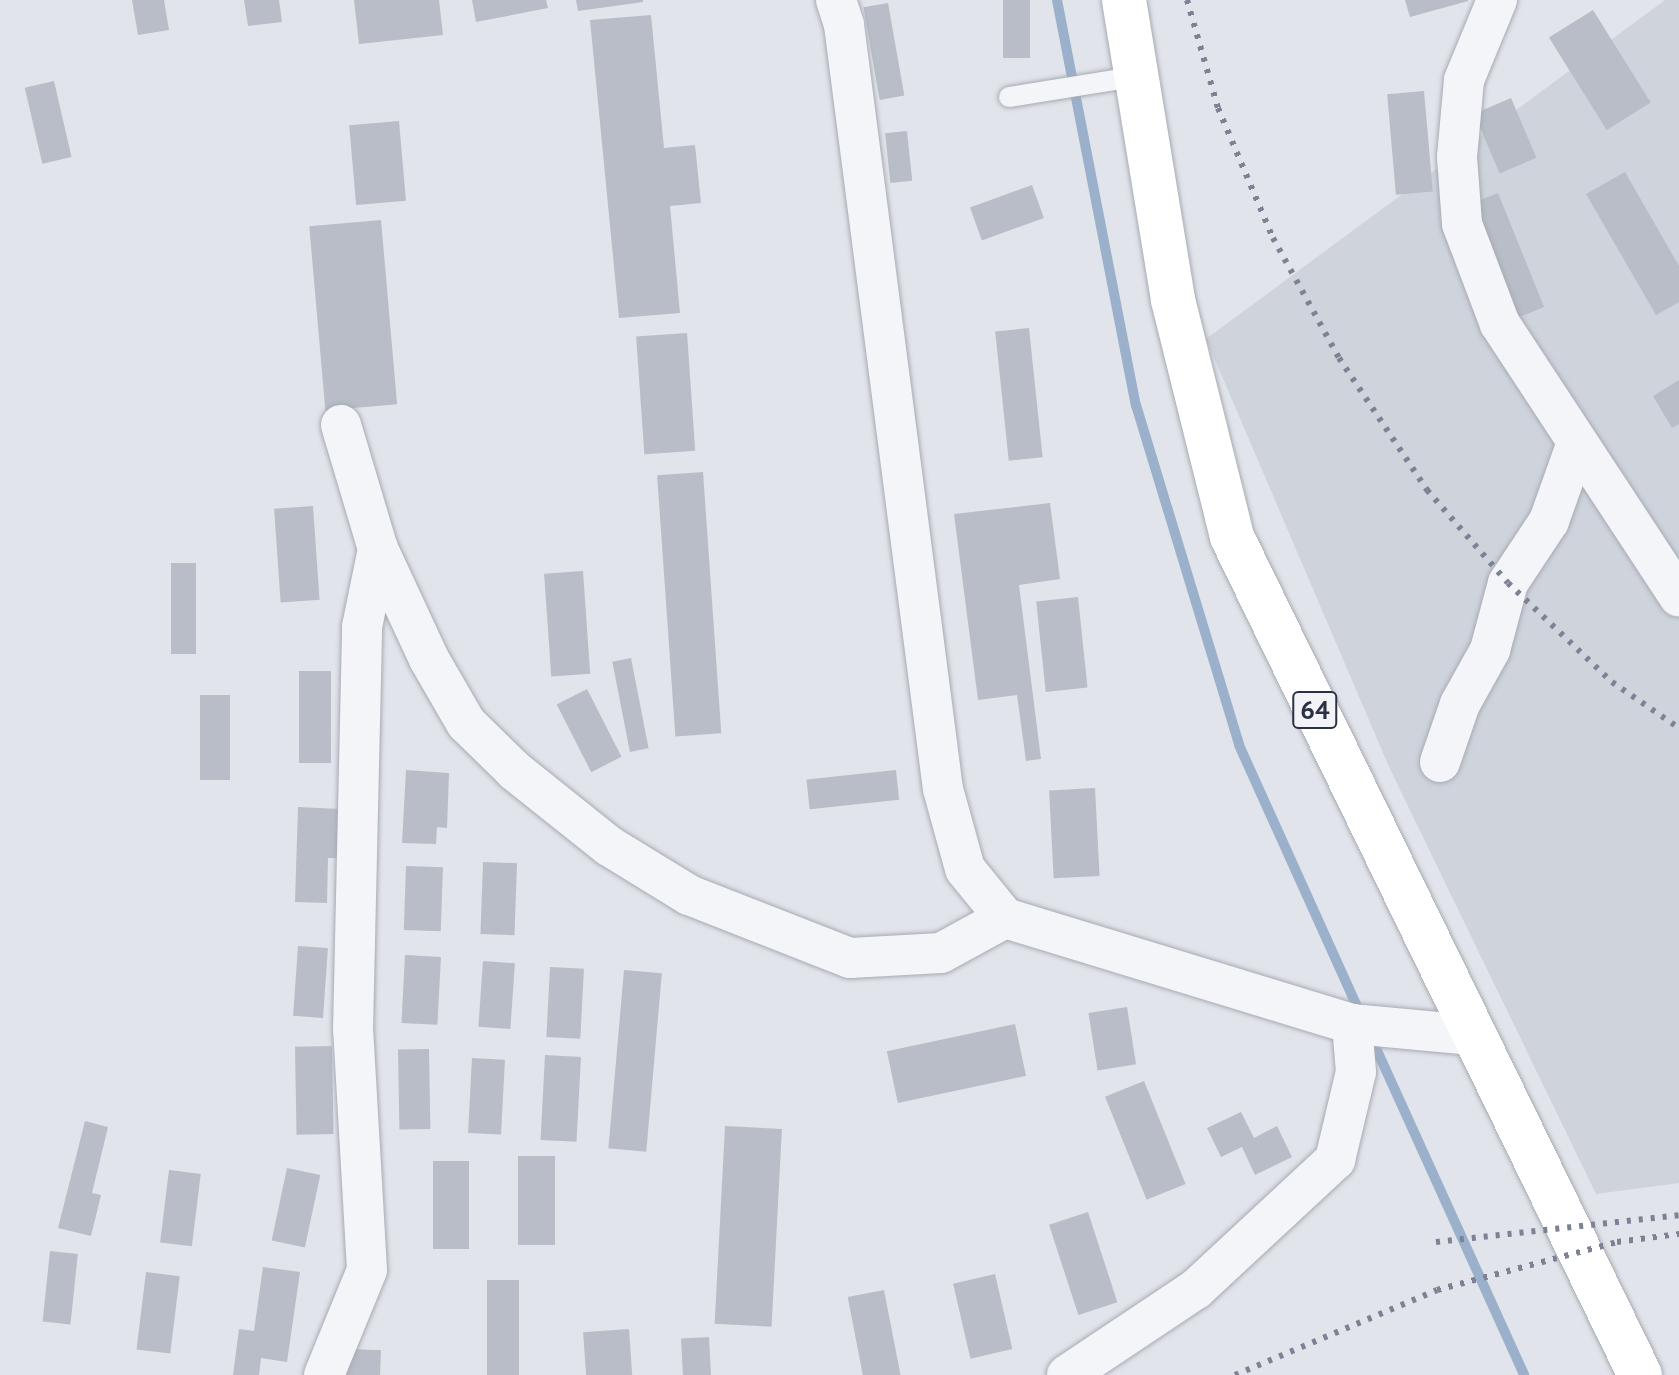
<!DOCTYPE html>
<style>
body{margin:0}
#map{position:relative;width:1679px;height:1375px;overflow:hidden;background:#e1e4ea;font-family:"PT Sans",sans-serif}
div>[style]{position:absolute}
.built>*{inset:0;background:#cfd3dc}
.stream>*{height:10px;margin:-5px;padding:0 5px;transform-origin:5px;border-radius:5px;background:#9bb0cb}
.building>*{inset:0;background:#b8bdc7;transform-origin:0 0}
.roads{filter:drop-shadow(0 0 2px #a6abb4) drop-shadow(0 0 2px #a6abb4)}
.service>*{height:20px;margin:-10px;padding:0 10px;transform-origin:10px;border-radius:10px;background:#f4f5f8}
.minor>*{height:40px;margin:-20px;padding:0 20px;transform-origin:20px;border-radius:20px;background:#f4f5f8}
.primary>*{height:44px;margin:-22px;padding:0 22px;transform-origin:22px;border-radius:22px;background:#fff}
.rail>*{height:6px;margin-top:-3px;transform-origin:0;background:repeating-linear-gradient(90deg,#7a8294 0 4px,transparent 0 12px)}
span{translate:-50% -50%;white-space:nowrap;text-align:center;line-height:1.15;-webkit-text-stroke:6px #f1f3f7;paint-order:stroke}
.shield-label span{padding:2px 6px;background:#f1f3f7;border:2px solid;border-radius:6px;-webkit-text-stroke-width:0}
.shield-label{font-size:26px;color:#293142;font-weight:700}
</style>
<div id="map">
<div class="built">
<div style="clip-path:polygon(1665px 0,1679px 0,1679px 1183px,1596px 1194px,1390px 769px,1206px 339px)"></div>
</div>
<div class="stream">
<div style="left:1057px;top:0;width:413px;rotate:79deg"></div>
<div style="left:1136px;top:405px;width:355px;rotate:73.1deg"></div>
<div style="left:1239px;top:745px;width:299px;rotate:65.7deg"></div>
<div style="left:1370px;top:1035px;width:373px;rotate:65.6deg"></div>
</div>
<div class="building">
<div style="clip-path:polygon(132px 0,164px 0,169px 30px,138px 35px)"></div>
<div style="clip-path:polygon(244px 0,279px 0,282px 22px,248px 26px)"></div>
<div style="clip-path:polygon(354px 0,439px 0,443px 35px,359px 44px)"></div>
<div style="clip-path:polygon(472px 0,546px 0,548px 8px,476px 22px)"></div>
<div style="clip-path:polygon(576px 0,643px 0,643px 2px,578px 11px)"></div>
<div style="left:1003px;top:0;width:27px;height:58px"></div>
<div style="clip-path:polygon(1405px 0,1468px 0,1468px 1px,1410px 17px)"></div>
<div style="left:888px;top:3px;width:94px;height:25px;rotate:80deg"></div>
<div style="left:1593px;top:10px;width:109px;height:52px;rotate:58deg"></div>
<div style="clip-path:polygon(651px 15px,664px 148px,695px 145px,701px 203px,670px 206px,680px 313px,619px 318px,590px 20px)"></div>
<div style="left:54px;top:81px;width:78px;height:30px;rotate:77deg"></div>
<div style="left:1424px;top:91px;width:101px;height:37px;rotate:85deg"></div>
<div style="left:1511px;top:98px;width:65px;height:40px;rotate:67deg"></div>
<div style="left:399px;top:121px;width:80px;height:50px;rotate:85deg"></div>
<div style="left:907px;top:131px;width:50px;height:22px;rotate:84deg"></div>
<div style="clip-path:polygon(1625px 172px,1679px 266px,1679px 302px,1656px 315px,1586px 194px)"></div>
<div style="left:1032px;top:185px;width:35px;height:66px;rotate:70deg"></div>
<div style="left:1498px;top:193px;width:123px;height:36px;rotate:68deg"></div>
<div style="left:381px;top:220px;width:185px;height:72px;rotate:85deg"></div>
<div style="left:1029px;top:328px;width:130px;height:34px;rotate:84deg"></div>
<div style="left:687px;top:333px;width:118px;height:51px;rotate:86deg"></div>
<div style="clip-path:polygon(1679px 380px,1679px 424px,1672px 428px,1653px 396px)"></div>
<div style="left:703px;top:472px;width:262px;height:46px;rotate:86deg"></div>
<div style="clip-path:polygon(1050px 503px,1060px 579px,1019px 585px,1041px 759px,1026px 761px,1017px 695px,978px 700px,954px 514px)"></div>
<div style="left:313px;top:506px;width:94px;height:39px;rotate:86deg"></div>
<div style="left:171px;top:563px;width:25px;height:91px"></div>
<div style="left:583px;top:571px;width:103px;height:39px;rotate:86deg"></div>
<div style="left:1078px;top:597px;width:91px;height:42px;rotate:84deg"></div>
<div style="left:631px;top:658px;width:92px;height:19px;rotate:79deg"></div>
<div style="left:299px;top:671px;width:32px;height:92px"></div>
<div style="left:587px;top:689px;width:76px;height:34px;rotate:63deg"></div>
<div style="left:200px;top:695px;width:30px;height:85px"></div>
<div style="clip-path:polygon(406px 770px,449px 773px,447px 828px,437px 827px,436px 844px,402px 843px)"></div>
<div style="left:896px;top:770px;width:30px;height:90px;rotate:84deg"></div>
<div style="left:1095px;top:788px;width:88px;height:46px;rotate:87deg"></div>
<div style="clip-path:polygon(298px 807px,340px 809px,338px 858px,328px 858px,327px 903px,295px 902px)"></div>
<div style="left:483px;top:862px;width:34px;height:72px;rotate:2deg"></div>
<div style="left:406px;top:866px;width:37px;height:64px;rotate:2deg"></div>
<div style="left:298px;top:946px;width:30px;height:70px;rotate:4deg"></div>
<div style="left:405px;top:955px;width:36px;height:68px;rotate:3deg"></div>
<div style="left:483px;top:961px;width:32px;height:66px;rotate:4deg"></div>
<div style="left:550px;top:967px;width:34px;height:70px;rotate:3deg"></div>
<div style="left:624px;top:970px;width:38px;height:179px;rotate:5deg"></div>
<div style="left:1127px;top:1007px;width:58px;height:39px;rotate:81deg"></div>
<div style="left:1015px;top:1024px;width:53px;height:131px;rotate:78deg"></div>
<div style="left:332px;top:1046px;width:88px;height:37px;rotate:89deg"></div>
<div style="left:429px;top:1049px;width:80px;height:31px;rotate:89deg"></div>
<div style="left:545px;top:1055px;width:36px;height:85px;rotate:3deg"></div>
<div style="left:472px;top:1058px;width:33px;height:75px;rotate:3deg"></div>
<div style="left:1144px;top:1081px;width:111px;height:42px;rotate:68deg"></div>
<div style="clip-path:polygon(1241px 1112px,1254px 1138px,1277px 1126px,1292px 1157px,1255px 1175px,1242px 1147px,1221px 1157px,1207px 1128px)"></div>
<div style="clip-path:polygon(85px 1121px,108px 1127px,92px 1193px,101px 1195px,91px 1236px,58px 1228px)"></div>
<div style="left:725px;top:1126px;width:57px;height:198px;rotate:3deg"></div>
<div style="left:518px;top:1156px;width:37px;height:89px"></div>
<div style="left:433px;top:1161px;width:36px;height:88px"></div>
<div style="left:287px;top:1168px;width:34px;height:74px;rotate:12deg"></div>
<div style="left:169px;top:1170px;width:32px;height:73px;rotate:7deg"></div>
<div style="left:1088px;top:1212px;width:95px;height:41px;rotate:72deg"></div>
<div style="left:50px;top:1251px;width:28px;height:71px;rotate:6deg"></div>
<div style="clip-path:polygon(263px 1267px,300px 1272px,287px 1362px,261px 1358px,259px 1375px,233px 1375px,239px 1329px,254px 1331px)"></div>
<div style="left:146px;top:1272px;width:34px;height:78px;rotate:7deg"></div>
<div style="left:995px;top:1274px;width:77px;height:43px;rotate:77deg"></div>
<div style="left:487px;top:1280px;width:32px;height:95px"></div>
<div style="left:884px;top:1290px;width:87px;height:37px;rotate:79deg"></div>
<div style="left:629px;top:1329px;width:46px;height:46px;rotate:86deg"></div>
<div style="left:709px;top:1337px;width:38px;height:28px;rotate:87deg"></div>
<div style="left:347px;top:1349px;width:34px;height:26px;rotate:2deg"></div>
</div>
<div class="roads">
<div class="service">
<div style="left:1009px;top:97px;width:126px;rotate:-9.2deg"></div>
</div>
<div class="minor">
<div style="left:836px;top:0;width:26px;rotate:72deg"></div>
<div style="left:844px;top:25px;width:770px;rotate:82.62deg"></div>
<div style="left:943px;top:789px;width:83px;rotate:74.6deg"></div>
<div style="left:965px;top:869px;width:63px;rotate:50.8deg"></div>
<div style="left:1497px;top:0;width:87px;rotate:112.4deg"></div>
<div style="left:1464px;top:80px;width:77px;rotate:95.2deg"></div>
<div style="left:1457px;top:157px;width:67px;rotate:85.7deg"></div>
<div style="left:1462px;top:224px;width:107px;rotate:69.2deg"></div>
<div style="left:1500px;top:324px;width:326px;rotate:56.7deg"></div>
<div style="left:341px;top:425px;width:129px;rotate:73.4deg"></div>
<div style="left:378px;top:549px;width:121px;rotate:65.1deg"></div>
<div style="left:429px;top:659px;width:74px;rotate:60deg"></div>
<div style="left:466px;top:723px;width:69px;rotate:44.4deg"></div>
<div style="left:515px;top:771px;width:120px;rotate:38.6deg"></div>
<div style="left:609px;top:846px;width:94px;rotate:31.5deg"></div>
<div style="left:689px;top:895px;width:173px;rotate:21.4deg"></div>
<div style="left:850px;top:958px;width:91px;rotate:-3.1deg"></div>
<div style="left:941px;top:953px;width:73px;rotate:-28.7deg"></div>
<div style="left:1005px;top:918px;width:363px;rotate:17deg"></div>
<div style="left:1352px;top:1024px;width:120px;rotate:5.3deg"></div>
<div style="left:1440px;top:762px;width:61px;rotate:-71deg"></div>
<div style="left:1460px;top:704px;width:62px;rotate:-60.9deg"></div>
<div style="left:1490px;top:650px;width:69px;rotate:-75deg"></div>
<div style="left:1508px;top:583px;width:74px;rotate:-56.5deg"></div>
<div style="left:1549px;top:521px;width:81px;rotate:-70.4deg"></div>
<div style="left:324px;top:1375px;width:113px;rotate:-67.7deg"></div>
<div style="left:367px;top:1270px;width:240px;rotate:-93.3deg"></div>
<div style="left:353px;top:1030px;width:403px;rotate:-88.7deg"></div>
<div style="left:362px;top:627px;width:80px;rotate:-78.4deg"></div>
<div style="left:1067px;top:1375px;width:155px;rotate:-33.7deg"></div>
<div style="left:1196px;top:1289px;width:190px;rotate:-42.9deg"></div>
<div style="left:1335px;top:1160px;width:90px;rotate:-76.6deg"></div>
<div style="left:1356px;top:1072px;width:48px;rotate:-94.8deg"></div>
</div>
<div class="primary">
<div style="left:1124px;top:0;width:304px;rotate:80.7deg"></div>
<div style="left:1173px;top:300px;width:244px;rotate:76deg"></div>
<div style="left:1232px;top:537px;width:932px;rotate:64.04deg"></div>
</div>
</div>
<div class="rail">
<div style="left:1187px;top:0;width:112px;rotate:74deg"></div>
<div style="left:1218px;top:108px;width:141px;rotate:67.1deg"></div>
<div style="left:1273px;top:238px;width:137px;rotate:61.2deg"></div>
<div style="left:1339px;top:358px;width:159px;rotate:56.3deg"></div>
<div style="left:1427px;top:490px;width:123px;rotate:48.9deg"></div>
<div style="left:1508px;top:583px;width:144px;rotate:43.6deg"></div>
<div style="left:1612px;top:682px;width:81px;rotate:34.5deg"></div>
<div style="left:1436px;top:1242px;width:244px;rotate:-6.3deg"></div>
<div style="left:1235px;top:1375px;width:219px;rotate:-22.8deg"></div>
<div style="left:1437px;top:1290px;width:186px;rotate:-14.9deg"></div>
<div style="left:1617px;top:1242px;width:63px;rotate:-7.4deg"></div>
</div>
<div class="shield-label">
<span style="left:1315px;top:710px">64</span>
</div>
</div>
